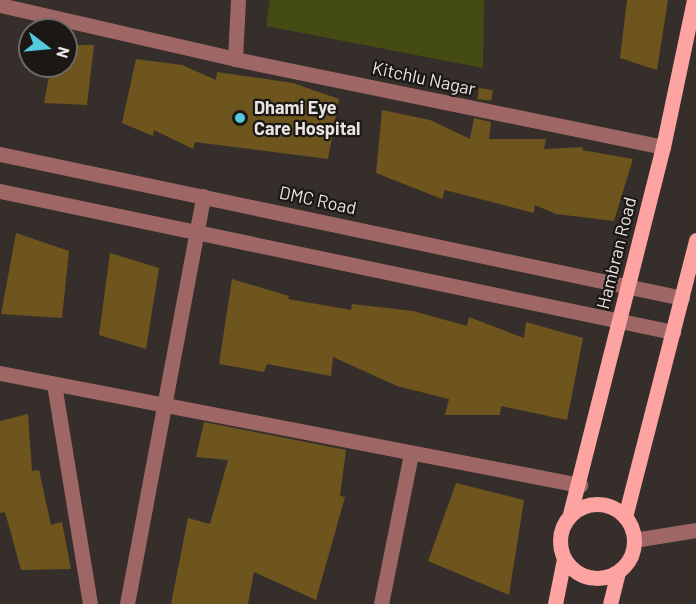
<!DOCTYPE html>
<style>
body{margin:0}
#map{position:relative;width:696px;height:604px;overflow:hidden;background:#362e2a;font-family:Barlow,sans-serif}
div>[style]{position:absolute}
.green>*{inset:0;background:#444c14}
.building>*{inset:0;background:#6d551d;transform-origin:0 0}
.minor>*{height:15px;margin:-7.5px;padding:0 7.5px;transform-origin:7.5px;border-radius:7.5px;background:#9e6765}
.major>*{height:15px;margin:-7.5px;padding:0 7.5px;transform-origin:7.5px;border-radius:7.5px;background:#fda3a1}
.major>.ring{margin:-7.5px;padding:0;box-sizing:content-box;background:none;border:15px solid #fda3a1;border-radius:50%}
.dots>*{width:16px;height:16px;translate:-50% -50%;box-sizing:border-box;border:3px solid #1b1715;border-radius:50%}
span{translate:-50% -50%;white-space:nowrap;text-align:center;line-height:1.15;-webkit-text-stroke:4.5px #1b1715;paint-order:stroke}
.street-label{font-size:18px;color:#e9e4e1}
.poi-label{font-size:18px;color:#e9e4e1;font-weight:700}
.left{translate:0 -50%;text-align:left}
.north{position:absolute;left:18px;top:18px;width:60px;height:60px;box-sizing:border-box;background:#1b1715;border:2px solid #6d6967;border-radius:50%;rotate:106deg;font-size:16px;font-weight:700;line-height:24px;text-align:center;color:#e9e4e1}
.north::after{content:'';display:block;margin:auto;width:21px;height:27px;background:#55cadf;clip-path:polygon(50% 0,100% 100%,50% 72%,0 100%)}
</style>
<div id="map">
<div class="green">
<div style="clip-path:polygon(270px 0,484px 0,483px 68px,266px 26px)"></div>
</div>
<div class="building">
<div style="clip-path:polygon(627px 0,668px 0,657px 70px,620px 58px)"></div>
<div style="clip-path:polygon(66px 45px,94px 45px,87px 105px,44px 103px,51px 66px,66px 66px)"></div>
<div style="clip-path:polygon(136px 59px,182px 65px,216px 80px,217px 72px,293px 83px,339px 99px,328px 159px,195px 142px,193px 149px,154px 130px,153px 136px,122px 123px)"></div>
<div style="left:479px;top:88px;width:14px;height:11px;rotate:8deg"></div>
<div style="clip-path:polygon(382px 110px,430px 120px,470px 139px,474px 118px,491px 122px,489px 139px,546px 139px,544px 149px,583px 147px,582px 150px,633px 159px,614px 221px,556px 214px,535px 205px,534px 213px,445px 190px,442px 199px,376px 173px)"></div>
<div style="clip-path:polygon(16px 233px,69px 251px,62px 318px,1px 314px)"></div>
<div style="clip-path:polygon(110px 253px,159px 268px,146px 349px,99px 335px)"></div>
<div style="clip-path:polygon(232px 279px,289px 296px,288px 299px,351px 310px,352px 304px,413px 311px,467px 326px,469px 317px,524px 338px,526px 322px,583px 338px,567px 420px,501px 406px,500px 415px,445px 415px,449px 399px,397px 386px,333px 357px,331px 376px,267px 364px,264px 372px,219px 364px)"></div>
<div style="clip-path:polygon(28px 414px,32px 471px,39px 470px,51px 525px,62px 522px,71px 569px,21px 570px,5px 512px,0 513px,0 421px)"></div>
<div style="clip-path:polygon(204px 422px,346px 450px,340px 496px,345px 497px,316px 600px,254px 572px,248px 604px,171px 604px,188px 518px,210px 524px,228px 460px,196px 457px)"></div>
<div style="clip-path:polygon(456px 483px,524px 500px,509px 595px,428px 561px)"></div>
</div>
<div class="minor">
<div style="left:0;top:5px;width:241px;rotate:12.9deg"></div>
<div style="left:235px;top:59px;width:437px;rotate:11.6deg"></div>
<div style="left:235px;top:59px;width:59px;rotate:-87.1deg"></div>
<div style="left:0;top:154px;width:697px;rotate:11.92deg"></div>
<div style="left:0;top:191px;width:688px;rotate:11.83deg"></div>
<div style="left:0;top:373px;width:591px;rotate:10.93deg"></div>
<div style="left:54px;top:384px;width:223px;rotate:80.7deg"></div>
<div style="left:634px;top:540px;width:63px;rotate:-9.2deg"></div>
<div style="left:127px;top:604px;width:415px;rotate:-79.4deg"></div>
<div style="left:381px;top:604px;width:153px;rotate:-78.7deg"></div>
</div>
<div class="major">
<div class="ring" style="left:560px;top:504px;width:59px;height:59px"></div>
<div style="left:570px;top:514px;width:379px;rotate:-75.8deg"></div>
<div style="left:663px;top:147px;width:150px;rotate:-78.1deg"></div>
<div style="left:625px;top:517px;width:286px;rotate:-75.6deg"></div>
<div style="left:555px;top:604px;width:46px;rotate:-78.7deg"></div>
<div style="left:610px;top:604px;width:33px;rotate:-76deg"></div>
</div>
<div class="dots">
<div style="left:240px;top:118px;background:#55cadf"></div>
</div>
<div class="street-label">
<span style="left:424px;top:78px;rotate:12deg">Kitchlu Nagar</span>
<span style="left:318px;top:200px;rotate:12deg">DMC Road</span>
<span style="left:616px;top:253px;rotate:-76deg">Hambran Road</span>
</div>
<div class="poi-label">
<span class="left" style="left:254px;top:118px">Dhami Eye<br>Care Hospital</span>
</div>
<div class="north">N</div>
</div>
